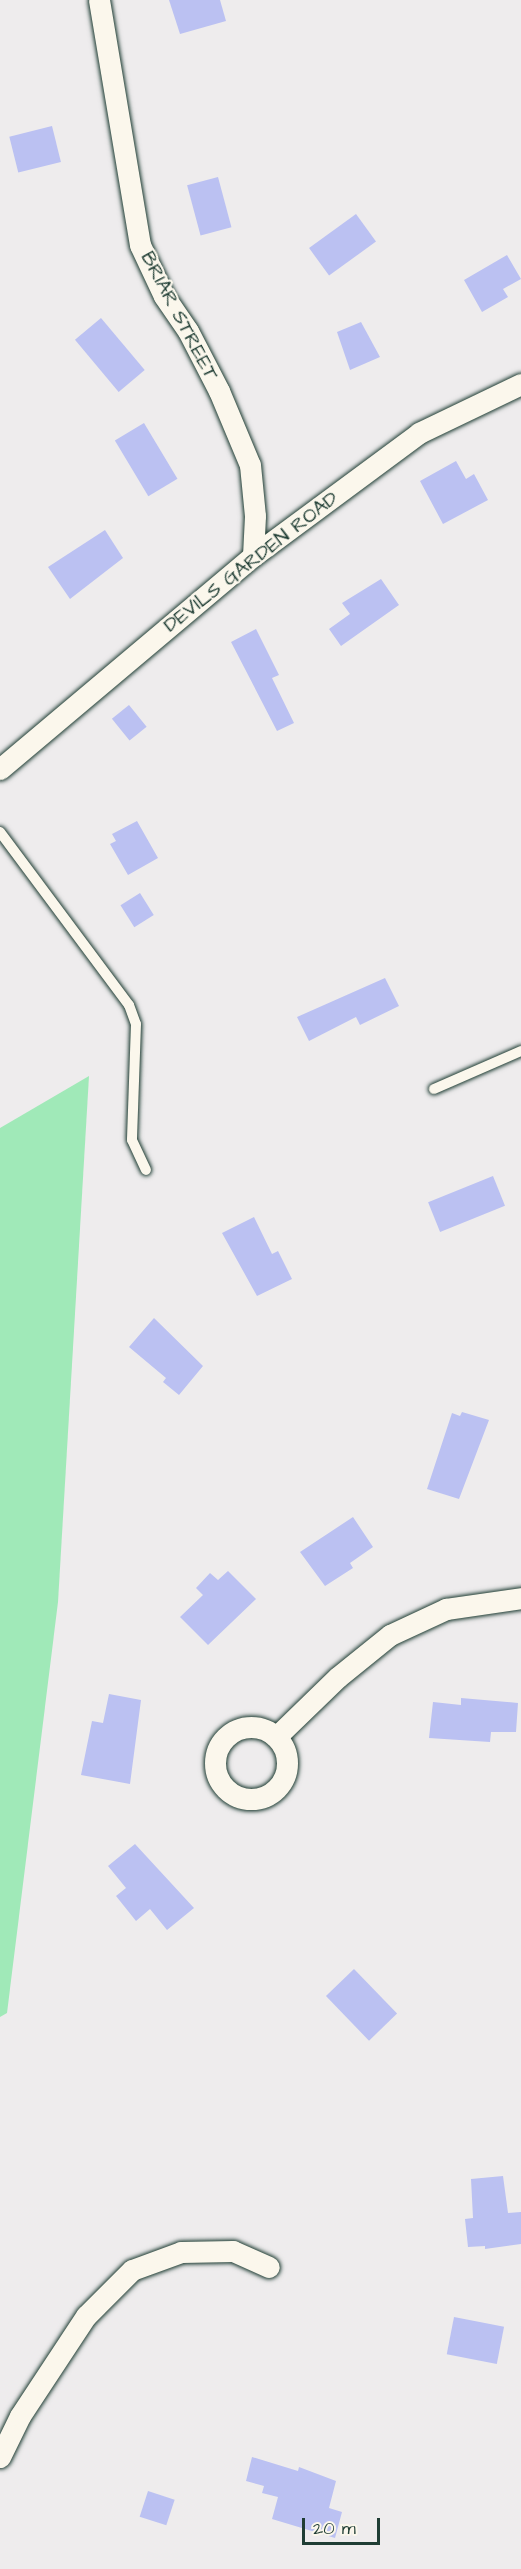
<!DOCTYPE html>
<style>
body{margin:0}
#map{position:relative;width:521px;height:2569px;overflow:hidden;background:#eeeced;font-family:"Architects Daughter",sans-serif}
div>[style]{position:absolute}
.green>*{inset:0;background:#a0e9b8}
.building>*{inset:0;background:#bbc1f2;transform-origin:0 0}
.roads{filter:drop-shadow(0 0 2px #1f3d34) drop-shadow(0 0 2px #1f3d34)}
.service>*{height:10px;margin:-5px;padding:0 5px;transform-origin:5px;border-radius:5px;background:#fbf7ec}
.minor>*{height:21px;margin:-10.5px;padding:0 10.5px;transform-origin:10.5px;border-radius:10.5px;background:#fbf7ec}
.minor>.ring{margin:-10.5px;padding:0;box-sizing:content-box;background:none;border:21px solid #fbf7ec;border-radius:50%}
span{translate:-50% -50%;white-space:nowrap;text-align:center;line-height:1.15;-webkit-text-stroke:4.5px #fbf7ec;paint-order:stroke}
.street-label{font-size:20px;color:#1f3d34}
.scale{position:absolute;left:302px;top:2518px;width:78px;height:27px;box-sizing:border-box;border:3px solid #1f3d34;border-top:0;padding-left:8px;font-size:18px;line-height:21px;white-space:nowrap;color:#1f3d34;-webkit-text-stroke:4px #fbf7ec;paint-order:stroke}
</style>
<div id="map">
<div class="green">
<div style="clip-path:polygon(89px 1076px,58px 1602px,7px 2013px,0 2017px,0 1128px)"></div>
</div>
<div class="building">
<div style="clip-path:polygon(169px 0,220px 0,226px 21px,180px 34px)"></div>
<div style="left:52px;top:126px;width:37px;height:44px;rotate:76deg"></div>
<div style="left:218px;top:177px;width:52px;height:32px;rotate:75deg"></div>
<div style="left:356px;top:214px;width:34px;height:58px;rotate:54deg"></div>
<div style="clip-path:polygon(507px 255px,521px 279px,503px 289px,508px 297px,482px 312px,464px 280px)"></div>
<div style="left:101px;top:318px;width:68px;height:34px;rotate:50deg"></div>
<div style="clip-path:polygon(361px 322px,380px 357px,350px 370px,337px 332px)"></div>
<div style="left:144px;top:423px;width:65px;height:34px;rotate:59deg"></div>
<div style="clip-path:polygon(456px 461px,466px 479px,474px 474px,488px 500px,443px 524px,420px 481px)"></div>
<div style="clip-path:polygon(105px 530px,123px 558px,70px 599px,48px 567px)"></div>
<div style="clip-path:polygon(381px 579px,399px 605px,341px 646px,329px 629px,350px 614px,342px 603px)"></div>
<div style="clip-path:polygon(256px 629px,279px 675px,272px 678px,294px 723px,277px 731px,231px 642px)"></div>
<div style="left:129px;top:705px;width:28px;height:22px;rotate:51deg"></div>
<div style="clip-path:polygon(137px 821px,158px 858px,128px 875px,110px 844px,116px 841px,112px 834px)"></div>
<div style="left:140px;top:893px;width:26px;height:23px;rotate:58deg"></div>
<div style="clip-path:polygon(385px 978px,399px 1006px,360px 1025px,356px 1017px,309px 1041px,297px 1017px)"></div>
<div style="left:493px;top:1176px;width:32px;height:70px;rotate:68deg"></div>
<div style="clip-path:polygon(254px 1217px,272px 1254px,278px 1251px,292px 1279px,257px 1296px,222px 1233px)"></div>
<div style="clip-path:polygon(154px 1318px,203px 1366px,179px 1395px,163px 1382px,166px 1378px,129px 1347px)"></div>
<div style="clip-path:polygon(462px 1412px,489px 1420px,459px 1499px,427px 1489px,452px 1413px,460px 1416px)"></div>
<div style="clip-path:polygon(353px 1517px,373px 1547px,350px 1563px,353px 1568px,325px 1586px,300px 1552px)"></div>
<div style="clip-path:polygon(228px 1571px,256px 1599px,208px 1645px,180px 1617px,203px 1595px,196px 1588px,210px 1573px,218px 1580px)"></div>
<div style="clip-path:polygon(109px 1694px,141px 1700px,130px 1784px,81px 1775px,92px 1721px,103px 1723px)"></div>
<div style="clip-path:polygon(461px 1698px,518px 1703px,516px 1732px,491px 1732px,490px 1742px,429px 1738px,433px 1702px,461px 1705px)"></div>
<div style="clip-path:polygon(135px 1844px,194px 1908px,167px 1930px,150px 1909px,136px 1921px,116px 1896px,126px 1888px,108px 1866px)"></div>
<div style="left:354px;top:1969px;width:62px;height:39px;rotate:46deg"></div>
<div style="clip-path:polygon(503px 2176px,508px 2213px,521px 2212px,521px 2244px,485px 2249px,485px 2246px,468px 2247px,465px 2219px,473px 2218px,471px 2179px)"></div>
<div style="left:454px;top:2317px;width:51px;height:38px;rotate:11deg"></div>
<div style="clip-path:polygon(252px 2457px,298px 2471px,299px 2467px,336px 2481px,329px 2508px,342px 2512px,335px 2538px,272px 2519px,278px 2497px,262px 2493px,264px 2486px,246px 2481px)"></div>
<div style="left:148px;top:2491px;width:28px;height:27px;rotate:18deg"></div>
</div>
<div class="roads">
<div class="service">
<div style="left:0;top:832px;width:216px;rotate:53.3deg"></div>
<div style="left:129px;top:1005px;width:20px;rotate:70deg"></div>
<div style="left:136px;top:1024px;width:116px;rotate:92deg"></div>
<div style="left:132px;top:1140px;width:33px;rotate:65deg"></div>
<div style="left:434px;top:1089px;width:95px;rotate:-23.6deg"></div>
</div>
<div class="minor">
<div style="left:99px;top:0;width:248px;rotate:80.5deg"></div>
<div style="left:140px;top:245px;width:56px;rotate:64.8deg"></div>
<div style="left:164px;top:296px;width:42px;rotate:55.6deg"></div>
<div style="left:188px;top:331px;width:68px;rotate:62.7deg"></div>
<div style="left:219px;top:391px;width:80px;rotate:67.3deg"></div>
<div style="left:250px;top:465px;width:51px;rotate:84.4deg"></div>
<div style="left:255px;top:516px;width:40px;rotate:92.9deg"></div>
<div style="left:0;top:769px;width:331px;rotate:-40.1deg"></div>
<div style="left:253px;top:556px;width:207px;rotate:-36.5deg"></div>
<div style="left:419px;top:433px;width:113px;rotate:-25.7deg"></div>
<div class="ring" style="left:215px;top:1727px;width:51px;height:51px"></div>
<div style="left:276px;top:1737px;width:86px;rotate:-44.1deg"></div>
<div style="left:338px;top:1677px;width:67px;rotate:-38.9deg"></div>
<div style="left:390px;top:1635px;width:62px;rotate:-24.9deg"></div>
<div style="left:446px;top:1609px;width:76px;rotate:-8.3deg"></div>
<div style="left:0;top:2457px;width:46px;rotate:-64deg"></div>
<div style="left:20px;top:2416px;width:120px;rotate:-56.6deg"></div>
<div style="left:86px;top:2316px;width:65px;rotate:-45deg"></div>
<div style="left:132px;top:2270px;width:52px;rotate:-20.2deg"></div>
<div style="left:181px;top:2252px;width:52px;rotate:-1.1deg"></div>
<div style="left:233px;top:2251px;width:39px;rotate:24deg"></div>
</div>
</div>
<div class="street-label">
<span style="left:179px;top:316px;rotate:62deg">BRIAR STREET</span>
<span style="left:251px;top:562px;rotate:-38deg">DEVILS GARDEN ROAD</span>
</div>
<div class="scale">20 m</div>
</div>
